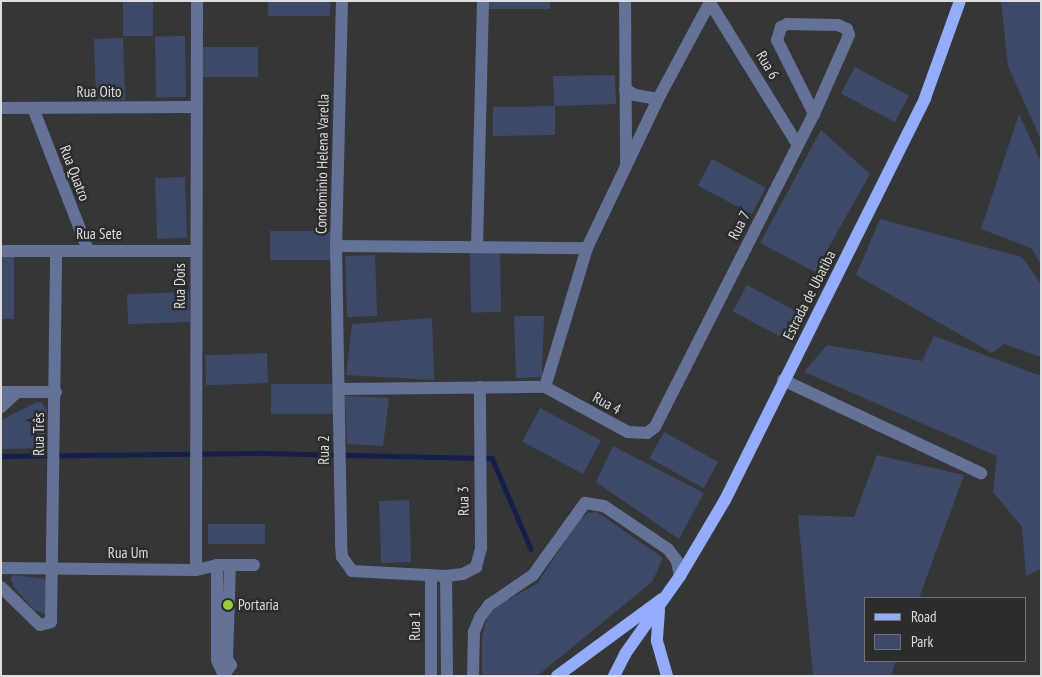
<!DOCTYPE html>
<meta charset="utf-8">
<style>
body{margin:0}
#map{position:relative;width:1042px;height:677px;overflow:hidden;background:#353638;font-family:"PT Sans Narrow",sans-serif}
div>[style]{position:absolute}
.green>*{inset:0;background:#3e4968;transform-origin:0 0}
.stream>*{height:4.5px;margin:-2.25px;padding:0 2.25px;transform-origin:2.25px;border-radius:2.25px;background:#161f49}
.minor>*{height:12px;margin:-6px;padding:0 6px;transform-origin:6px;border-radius:6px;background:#657298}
.major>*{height:12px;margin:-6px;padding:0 6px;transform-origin:6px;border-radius:6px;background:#93acfb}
.dots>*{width:14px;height:14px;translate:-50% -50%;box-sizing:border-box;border:2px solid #2b2c2e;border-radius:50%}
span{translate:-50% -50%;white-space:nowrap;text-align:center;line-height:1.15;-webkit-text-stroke:5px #2b2c2e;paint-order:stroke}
.street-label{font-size:15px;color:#dddddf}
.poi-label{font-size:15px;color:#dddddf}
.left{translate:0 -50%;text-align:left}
.frame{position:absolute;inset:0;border:2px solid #dddddf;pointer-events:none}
.legend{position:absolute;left:864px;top:597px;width:162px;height:65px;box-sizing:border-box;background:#2b2c2e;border:1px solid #727375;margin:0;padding:6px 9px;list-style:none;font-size:15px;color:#dddddf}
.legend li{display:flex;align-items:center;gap:10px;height:25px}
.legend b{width:25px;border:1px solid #727375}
</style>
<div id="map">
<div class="green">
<div style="left:123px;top:1px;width:30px;height:35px"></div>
<div style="left:268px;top:1px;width:62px;height:15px"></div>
<div style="left:488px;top:1px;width:62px;height:8px"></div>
<div style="clip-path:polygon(1001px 1px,1041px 1px,1041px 140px,1008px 66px)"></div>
<div style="left:185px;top:36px;width:61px;height:30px;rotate:89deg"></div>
<div style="left:123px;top:38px;width:62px;height:29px;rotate:88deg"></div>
<div style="left:258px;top:47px;width:30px;height:62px;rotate:90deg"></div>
<div style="left:855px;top:67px;width:61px;height:30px;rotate:28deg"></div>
<div style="clip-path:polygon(615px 75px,616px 104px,555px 106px,555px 135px,493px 136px,493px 107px,554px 106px,553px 76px)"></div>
<div style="clip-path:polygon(1019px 114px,1041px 162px,1041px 264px,1031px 248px,981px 229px)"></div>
<div style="clip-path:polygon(821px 130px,870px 174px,815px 272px,760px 243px)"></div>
<div style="left:712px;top:159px;width:61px;height:30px;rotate:28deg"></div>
<div style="left:185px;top:177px;width:61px;height:30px;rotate:88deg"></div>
<div style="clip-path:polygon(880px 219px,1022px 257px,1041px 284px,1041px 357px,1004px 344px,992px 353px,856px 275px)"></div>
<div style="left:332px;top:231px;width:29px;height:62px;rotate:90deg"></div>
<div style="left:500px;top:250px;width:62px;height:30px;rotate:89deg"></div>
<div style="left:375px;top:255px;width:61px;height:30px;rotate:88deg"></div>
<div style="left:1px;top:257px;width:13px;height:62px"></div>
<div style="left:747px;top:285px;width:61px;height:30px;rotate:28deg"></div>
<div style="left:189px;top:292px;width:30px;height:62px;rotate:88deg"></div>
<div style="clip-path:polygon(514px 316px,544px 316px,542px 377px,516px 378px)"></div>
<div style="clip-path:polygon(432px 318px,434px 380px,346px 375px,352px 324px)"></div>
<div style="clip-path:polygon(934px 336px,1041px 376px,1041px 569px,1026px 576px,1022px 527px,993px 492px,997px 456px,804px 372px,827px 345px,922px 361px)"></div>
<div style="left:267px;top:353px;width:30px;height:62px;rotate:88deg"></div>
<div style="left:333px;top:384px;width:30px;height:62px;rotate:90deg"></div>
<div style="clip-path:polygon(345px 396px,389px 398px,383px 446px,347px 444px)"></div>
<div style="clip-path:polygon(37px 402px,42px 403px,47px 411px,46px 448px,1px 449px,1px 420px)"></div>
<div style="left:540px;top:408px;width:69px;height:38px;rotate:28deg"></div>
<div style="left:664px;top:432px;width:62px;height:30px;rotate:29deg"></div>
<div style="clip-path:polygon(613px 446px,704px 493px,679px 539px,596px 482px)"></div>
<div style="clip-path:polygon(877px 455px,964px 475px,919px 598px,866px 598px,866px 661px,896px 661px,891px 676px,813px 676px,798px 515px,854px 517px)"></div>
<div style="left:409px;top:500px;width:62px;height:30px;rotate:88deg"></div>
<div style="clip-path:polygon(597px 512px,663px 558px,652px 582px,537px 676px,482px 676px,482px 636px,488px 615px,498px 605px,537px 584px,579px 520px,588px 513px)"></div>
<div style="left:208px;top:524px;width:57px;height:20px"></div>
<div style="clip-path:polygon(14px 575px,48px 579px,45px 614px,34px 610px,14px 587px,10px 578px)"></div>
</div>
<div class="stream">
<div style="left:1px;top:456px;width:263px;rotate:-0.7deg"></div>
<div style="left:264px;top:453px;width:228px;rotate:1.3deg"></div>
<div style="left:492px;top:458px;width:99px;rotate:66.8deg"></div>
</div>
<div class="minor">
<div style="left:342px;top:1px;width:245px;rotate:91.4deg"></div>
<div style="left:336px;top:246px;width:297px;rotate:89deg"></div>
<div style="left:341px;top:543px;width:14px;rotate:86deg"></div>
<div style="left:342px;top:557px;width:17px;rotate:54deg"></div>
<div style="left:352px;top:571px;width:94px;rotate:3deg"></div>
<div style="left:446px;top:576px;width:17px;rotate:-7deg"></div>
<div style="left:463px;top:574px;width:15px;rotate:-28deg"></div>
<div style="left:476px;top:567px;width:20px;rotate:-75deg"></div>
<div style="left:481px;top:548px;width:161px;rotate:-90.4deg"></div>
<div style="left:625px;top:1px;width:163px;rotate:89.6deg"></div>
<div style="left:709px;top:1px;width:169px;rotate:58.3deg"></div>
<div style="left:625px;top:89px;width:12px;rotate:31deg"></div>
<div style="left:635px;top:95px;width:23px;rotate:10deg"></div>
<div style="left:1px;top:108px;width:195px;rotate:-0.3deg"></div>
<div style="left:33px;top:108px;width:152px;rotate:68.8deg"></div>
<div style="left:336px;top:246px;width:251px;rotate:0.5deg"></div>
<div style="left:477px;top:246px;width:245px;rotate:-88.6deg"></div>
<div style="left:1px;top:251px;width:195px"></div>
<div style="left:783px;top:380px;width:219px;rotate:25.2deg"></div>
<div style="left:545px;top:387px;width:145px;rotate:-73.2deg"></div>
<div style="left:587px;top:248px;width:165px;rotate:-64.5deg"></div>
<div style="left:658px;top:99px;width:110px;rotate:-61.8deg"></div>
<div style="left:340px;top:389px;width:205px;rotate:-0.6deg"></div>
<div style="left:545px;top:387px;width:94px;rotate:28.5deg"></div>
<div style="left:628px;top:432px;width:19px;rotate:3deg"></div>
<div style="left:647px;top:433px;width:10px;rotate:-37deg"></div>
<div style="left:655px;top:427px;width:351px;rotate:-63.1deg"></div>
<div style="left:814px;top:114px;width:86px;rotate:-66.1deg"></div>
<div style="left:849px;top:35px;width:6px;rotate:-108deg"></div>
<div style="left:847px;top:29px;width:10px;rotate:-156deg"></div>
<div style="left:838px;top:25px;width:51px;rotate:-178.9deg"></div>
<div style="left:787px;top:24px;width:7px;rotate:153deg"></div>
<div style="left:781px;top:27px;width:14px;rotate:107deg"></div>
<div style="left:777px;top:40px;width:83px;rotate:63.4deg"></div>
<div style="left:1px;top:392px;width:55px"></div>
<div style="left:1px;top:407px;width:21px;rotate:-43deg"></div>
<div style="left:217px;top:565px;width:95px;rotate:90deg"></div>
<div style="left:217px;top:660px;width:17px;rotate:66deg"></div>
<div style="left:1px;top:568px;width:195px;rotate:0.6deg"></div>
<div style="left:196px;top:570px;width:22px;rotate:-13deg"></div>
<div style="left:217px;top:565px;width:37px"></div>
<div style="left:196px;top:570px;width:569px;rotate:-89.9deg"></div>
<div style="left:431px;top:576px;width:100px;rotate:90deg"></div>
<div style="left:446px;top:576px;width:100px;rotate:89.4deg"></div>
<div style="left:1px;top:587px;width:54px;rotate:44.3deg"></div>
<div style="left:40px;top:625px;width:11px;rotate:-15deg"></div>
<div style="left:51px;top:622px;width:371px;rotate:-89.2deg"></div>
<div style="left:224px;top:675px;width:12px;rotate:-55deg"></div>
<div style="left:231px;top:665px;width:7px;rotate:-124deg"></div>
<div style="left:227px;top:659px;width:94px;rotate:-88.2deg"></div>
<div style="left:473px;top:676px;width:44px;rotate:-88.7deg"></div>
<div style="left:474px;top:632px;width:16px;rotate:-68deg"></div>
<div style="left:480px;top:617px;width:15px;rotate:-53deg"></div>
<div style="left:489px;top:605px;width:53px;rotate:-34.3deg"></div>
<div style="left:533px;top:575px;width:89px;rotate:-54.2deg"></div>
<div style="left:585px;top:503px;width:19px;rotate:9deg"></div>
<div style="left:604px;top:506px;width:77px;rotate:33.9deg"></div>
<div style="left:668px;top:549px;width:15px;rotate:53deg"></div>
<div style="left:677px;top:561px;width:15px;rotate:79deg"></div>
</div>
<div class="major">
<div style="left:659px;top:610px;width:31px;rotate:94deg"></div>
<div style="left:657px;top:641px;width:36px;rotate:74deg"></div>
<div style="left:557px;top:676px;width:130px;rotate:-36.3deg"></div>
<div style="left:614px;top:676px;width:25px;rotate:-63deg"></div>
<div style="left:625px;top:654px;width:95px;rotate:-54.8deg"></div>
<div style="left:680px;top:576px;width:88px;rotate:-59.4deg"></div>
<div style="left:725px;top:500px;width:449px;rotate:-63.5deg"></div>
<div style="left:925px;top:98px;width:103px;rotate:-70.2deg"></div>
</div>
<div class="dots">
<div style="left:228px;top:605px;background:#97cc39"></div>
</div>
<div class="street-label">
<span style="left:768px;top:65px;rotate:59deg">Rua 6</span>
<span style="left:99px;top:92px">Rua Oito</span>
<span style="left:322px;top:164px;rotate:-89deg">Condominio Helena Varella</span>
<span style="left:75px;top:173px;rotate:69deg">Rua Quatro</span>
<span style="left:739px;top:225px;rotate:-63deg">Rua 7</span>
<span style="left:99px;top:234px">Rua Sete</span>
<span style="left:180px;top:286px;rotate:-90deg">Rua Dois</span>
<span style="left:809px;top:295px;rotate:-63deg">Estrada de Ubatiba</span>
<span style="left:607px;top:403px;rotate:29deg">Rua 4</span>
<span style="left:39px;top:434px;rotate:-90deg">Rua Três</span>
<span style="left:324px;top:450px;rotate:-90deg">Rua 2</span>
<span style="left:463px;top:501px;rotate:-91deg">Rua 3</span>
<span style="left:128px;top:553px">Rua Um</span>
<span style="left:415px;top:626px;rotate:-90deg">Rua 1</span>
</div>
<div class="poi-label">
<span class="left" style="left:238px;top:605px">Portaria</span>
</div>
<div class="frame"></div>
<ul class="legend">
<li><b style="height:6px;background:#93acfb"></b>Road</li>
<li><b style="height:14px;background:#3e4968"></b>Park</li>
</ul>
</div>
